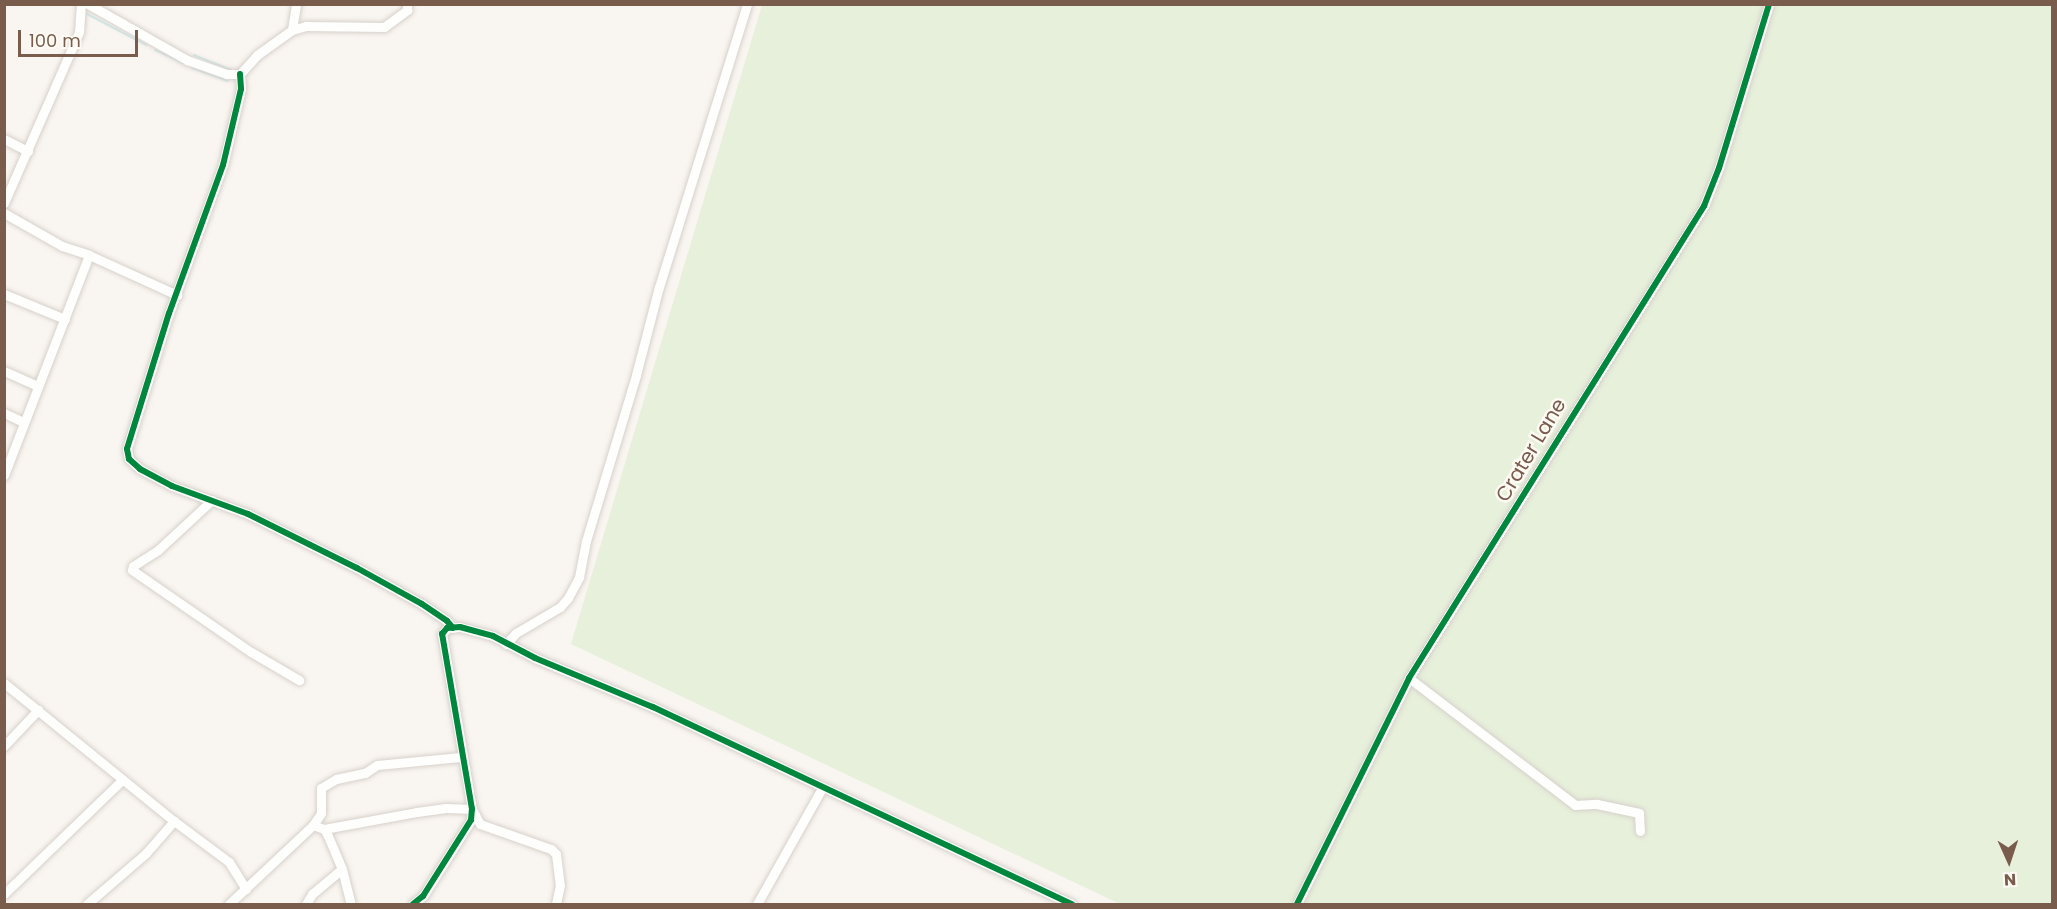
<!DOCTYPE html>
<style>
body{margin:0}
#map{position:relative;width:2057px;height:909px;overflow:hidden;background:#f9f5f0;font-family:Poppins,sans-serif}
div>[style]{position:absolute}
.green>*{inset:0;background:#e7f0db}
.stream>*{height:2px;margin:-1px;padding:0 1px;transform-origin:1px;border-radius:1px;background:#d0e8ea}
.roads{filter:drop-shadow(0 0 2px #d7d1cb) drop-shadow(0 0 2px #d7d1cb)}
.minor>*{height:9px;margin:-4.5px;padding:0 4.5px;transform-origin:4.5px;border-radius:4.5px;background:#fefefd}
.cycleway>*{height:6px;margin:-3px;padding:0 3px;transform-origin:3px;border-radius:3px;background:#00873e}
span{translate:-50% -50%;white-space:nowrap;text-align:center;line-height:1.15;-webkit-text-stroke:5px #fffaf3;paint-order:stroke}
.street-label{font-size:20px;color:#7a5c4d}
.frame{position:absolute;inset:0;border:6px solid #7a5c4d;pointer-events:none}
.north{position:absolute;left:1979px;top:831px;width:60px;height:60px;-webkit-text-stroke:4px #fffaf3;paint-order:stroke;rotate:177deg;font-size:16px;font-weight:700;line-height:24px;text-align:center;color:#7a5c4d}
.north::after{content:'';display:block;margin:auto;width:21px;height:27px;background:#7a5c4d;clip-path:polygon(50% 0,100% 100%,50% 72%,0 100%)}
.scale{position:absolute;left:18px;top:30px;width:120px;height:27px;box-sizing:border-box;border:3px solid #7a5c4d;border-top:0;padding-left:8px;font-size:18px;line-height:21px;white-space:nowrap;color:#7a5c4d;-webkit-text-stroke:4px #fffaf3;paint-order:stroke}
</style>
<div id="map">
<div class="green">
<div style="clip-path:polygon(762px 5px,2052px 5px,2052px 904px,1120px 904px,571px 644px)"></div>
</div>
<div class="stream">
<div style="left:87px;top:14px;width:67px;rotate:27.7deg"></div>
<div style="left:155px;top:50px;width:31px;rotate:25deg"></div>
<div style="left:194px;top:55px;width:40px;rotate:22deg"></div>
<div style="left:192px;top:68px;width:38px;rotate:20deg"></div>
</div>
<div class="roads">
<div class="minor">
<div style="left:88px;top:4px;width:114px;rotate:29.5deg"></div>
<div style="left:187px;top:60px;width:42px;rotate:19.3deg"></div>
<div style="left:227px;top:74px;width:13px"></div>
<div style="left:240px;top:74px;width:25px;rotate:-48deg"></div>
<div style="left:257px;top:55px;width:43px;rotate:-35.5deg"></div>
<div style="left:292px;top:30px;width:15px;rotate:-16deg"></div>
<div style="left:306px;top:26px;width:78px;rotate:0.7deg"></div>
<div style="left:384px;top:27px;width:29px;rotate:-36deg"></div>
<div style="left:407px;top:10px;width:6px;rotate:-90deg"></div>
<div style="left:292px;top:30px;width:26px;rotate:-81deg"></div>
<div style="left:240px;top:74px;width:15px;rotate:86deg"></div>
<div style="left:241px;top:89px;width:78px;rotate:103.3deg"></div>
<div style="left:223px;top:165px;width:158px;rotate:110deg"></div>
<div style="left:169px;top:313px;width:142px;rotate:107.2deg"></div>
<div style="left:127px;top:449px;width:10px;rotate:79deg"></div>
<div style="left:129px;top:459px;width:15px;rotate:42deg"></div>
<div style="left:140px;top:469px;width:36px;rotate:28deg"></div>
<div style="left:172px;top:486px;width:81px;rotate:20.2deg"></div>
<div style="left:248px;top:514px;width:122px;rotate:26.4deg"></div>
<div style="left:357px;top:568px;width:74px;rotate:29deg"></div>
<div style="left:422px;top:604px;width:30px;rotate:34deg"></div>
<div style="left:447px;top:621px;width:9px;rotate:49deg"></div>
<div style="left:4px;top:139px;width:27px;rotate:27deg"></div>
<div style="left:4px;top:203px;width:187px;rotate:-66.3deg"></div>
<div style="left:79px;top:32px;width:28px;rotate:-86deg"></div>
<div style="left:4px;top:213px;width:67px;rotate:29.6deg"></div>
<div style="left:62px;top:246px;width:28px;rotate:18deg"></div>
<div style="left:89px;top:255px;width:236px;rotate:111.1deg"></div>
<div style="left:89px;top:255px;width:97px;rotate:24.4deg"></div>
<div style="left:4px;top:294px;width:66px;rotate:22.3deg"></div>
<div style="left:4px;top:371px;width:36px;rotate:24deg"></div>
<div style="left:4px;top:413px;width:21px;rotate:25deg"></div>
<div style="left:212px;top:500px;width:74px;rotate:137.2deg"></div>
<div style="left:158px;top:550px;width:30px;rotate:147deg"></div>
<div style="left:133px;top:566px;width:4px;rotate:104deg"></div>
<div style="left:132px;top:570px;width:145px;rotate:34.6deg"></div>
<div style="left:251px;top:652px;width:56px;rotate:30.3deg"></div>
<div style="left:506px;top:644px;width:15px;rotate:-48deg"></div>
<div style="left:516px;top:633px;width:51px;rotate:-30.6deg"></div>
<div style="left:560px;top:607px;width:12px;rotate:-48deg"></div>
<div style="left:568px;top:598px;width:24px;rotate:-62deg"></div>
<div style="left:579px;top:577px;width:37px;rotate:-79deg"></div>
<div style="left:586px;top:541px;width:173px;rotate:-73.2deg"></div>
<div style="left:636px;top:375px;width:91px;rotate:-75.4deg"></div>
<div style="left:659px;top:287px;width:296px;rotate:-72.7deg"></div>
<div style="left:1409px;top:678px;width:209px;rotate:37.4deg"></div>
<div style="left:1575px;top:805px;width:22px;rotate:-3deg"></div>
<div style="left:1597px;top:804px;width:43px;rotate:12.1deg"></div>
<div style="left:1639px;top:813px;width:18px;rotate:87deg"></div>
<div style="left:4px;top:683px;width:219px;rotate:39.1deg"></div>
<div style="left:174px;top:821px;width:69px;rotate:36.7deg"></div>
<div style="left:229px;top:862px;width:32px;rotate:58deg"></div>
<div style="left:4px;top:746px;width:50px;rotate:-46.6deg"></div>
<div style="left:313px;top:825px;width:14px;rotate:-56deg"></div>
<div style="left:321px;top:813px;width:25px;rotate:-90deg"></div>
<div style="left:321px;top:788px;width:17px;rotate:-31deg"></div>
<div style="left:336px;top:779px;width:30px;rotate:-12deg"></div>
<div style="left:365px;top:773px;width:14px;rotate:-34deg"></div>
<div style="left:377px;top:765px;width:84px;rotate:-5.4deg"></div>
<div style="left:324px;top:829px;width:95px;rotate:-10.4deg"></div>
<div style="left:417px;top:812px;width:29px;rotate:-8deg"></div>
<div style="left:446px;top:808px;width:26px;rotate:2deg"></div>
<div style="left:472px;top:809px;width:17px;rotate:62deg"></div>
<div style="left:480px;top:824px;width:75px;rotate:19.4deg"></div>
<div style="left:551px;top:849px;width:7px;rotate:45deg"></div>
<div style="left:556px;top:854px;width:31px;rotate:83deg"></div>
<div style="left:560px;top:885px;width:19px;rotate:102deg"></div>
<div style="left:4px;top:894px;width:165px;rotate:-44deg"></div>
<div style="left:87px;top:904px;width:78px;rotate:-40.8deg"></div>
<div style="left:146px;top:853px;width:43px;rotate:-48.8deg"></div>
<div style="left:229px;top:904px;width:115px;rotate:-43.2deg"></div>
<div style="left:313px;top:825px;width:12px;rotate:20deg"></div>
<div style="left:324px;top:829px;width:8px;rotate:60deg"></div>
<div style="left:328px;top:836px;width:36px;rotate:67deg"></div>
<div style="left:342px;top:869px;width:36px;rotate:76deg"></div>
<div style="left:306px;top:904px;width:12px;rotate:-59deg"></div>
<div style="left:312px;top:894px;width:39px;rotate:-40deg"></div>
<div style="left:413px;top:904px;width:13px;rotate:-39deg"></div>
<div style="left:423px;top:896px;width:90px;rotate:-57.7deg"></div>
<div style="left:471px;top:820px;width:11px;rotate:-85deg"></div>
<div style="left:472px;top:809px;width:178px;rotate:-99.7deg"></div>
<div style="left:442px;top:634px;width:8px;rotate:-50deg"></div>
<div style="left:447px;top:628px;width:13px;rotate:-4deg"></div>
<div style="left:460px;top:627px;width:34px;rotate:15deg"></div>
<div style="left:493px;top:636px;width:47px;rotate:27.6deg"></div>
<div style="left:535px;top:658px;width:128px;rotate:22.6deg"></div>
<div style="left:653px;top:707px;width:463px;rotate:25.2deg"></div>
<div style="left:757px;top:904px;width:133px;rotate:-60.7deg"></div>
<div style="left:1297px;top:904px;width:252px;rotate:-63.6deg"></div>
<div style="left:1409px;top:678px;width:557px;rotate:-57.99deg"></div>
<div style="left:1704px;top:206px;width:41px;rotate:-68.5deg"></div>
<div style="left:1719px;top:168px;width:171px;rotate:-73deg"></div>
</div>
</div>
<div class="cycleway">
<div style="left:240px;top:74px;width:15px;rotate:86deg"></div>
<div style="left:241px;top:89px;width:78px;rotate:103.3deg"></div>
<div style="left:223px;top:165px;width:158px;rotate:110deg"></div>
<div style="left:169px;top:313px;width:142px;rotate:107.2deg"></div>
<div style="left:127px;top:449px;width:10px;rotate:79deg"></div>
<div style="left:129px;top:459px;width:15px;rotate:42deg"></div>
<div style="left:140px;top:469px;width:36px;rotate:28deg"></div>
<div style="left:172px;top:486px;width:81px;rotate:20.2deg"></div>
<div style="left:248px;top:514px;width:122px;rotate:26.4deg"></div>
<div style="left:357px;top:568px;width:74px;rotate:29deg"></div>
<div style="left:422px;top:604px;width:30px;rotate:34deg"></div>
<div style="left:447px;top:621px;width:9px;rotate:49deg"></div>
<div style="left:413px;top:904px;width:13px;rotate:-39deg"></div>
<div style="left:423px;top:896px;width:90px;rotate:-57.7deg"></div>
<div style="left:471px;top:820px;width:11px;rotate:-85deg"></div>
<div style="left:472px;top:809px;width:178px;rotate:-99.7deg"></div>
<div style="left:442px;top:634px;width:8px;rotate:-50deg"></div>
<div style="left:447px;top:628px;width:13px;rotate:-4deg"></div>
<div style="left:460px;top:627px;width:34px;rotate:15deg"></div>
<div style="left:493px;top:636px;width:47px;rotate:27.6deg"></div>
<div style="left:535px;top:658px;width:128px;rotate:22.6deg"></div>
<div style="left:653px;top:707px;width:463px;rotate:25.2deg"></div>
<div style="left:1297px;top:904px;width:252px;rotate:-63.6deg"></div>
<div style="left:1409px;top:678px;width:557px;rotate:-57.99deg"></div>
<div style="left:1704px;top:206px;width:41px;rotate:-68.5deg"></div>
<div style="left:1719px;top:168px;width:171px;rotate:-73deg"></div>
</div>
<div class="street-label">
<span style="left:1531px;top:450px;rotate:-59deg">Crater Lane</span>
</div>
<div class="frame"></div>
<div class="north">N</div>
<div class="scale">100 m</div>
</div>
